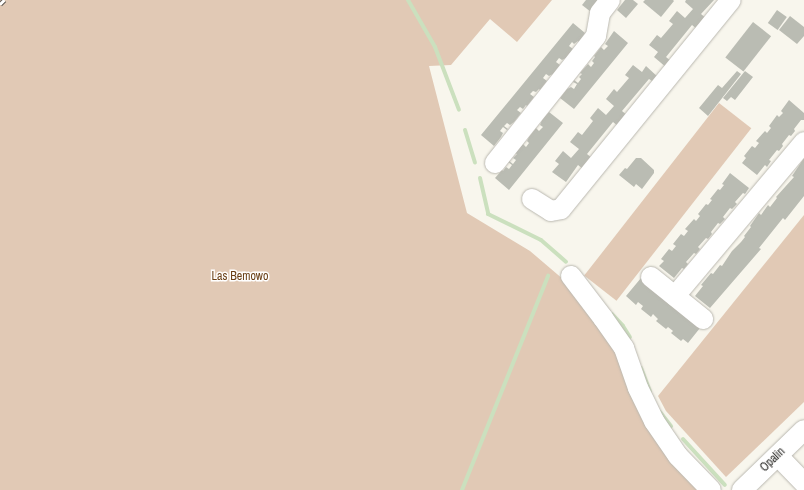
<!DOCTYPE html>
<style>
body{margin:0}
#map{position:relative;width:804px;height:490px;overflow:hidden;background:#f8f6ed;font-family:"Archivo Narrow",sans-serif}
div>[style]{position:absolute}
.green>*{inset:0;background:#e1c9b5;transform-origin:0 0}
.stream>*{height:4px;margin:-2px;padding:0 2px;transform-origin:2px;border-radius:2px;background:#cbe0be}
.building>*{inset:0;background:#babcb3;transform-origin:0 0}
.roads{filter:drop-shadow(0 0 1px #bab8b0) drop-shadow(0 0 1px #bab8b0)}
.minor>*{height:20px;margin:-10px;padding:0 10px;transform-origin:10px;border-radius:10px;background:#fff}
.rail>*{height:4.5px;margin-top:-2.25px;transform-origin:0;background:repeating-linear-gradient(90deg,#fff 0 9px,#5c5a56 0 18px);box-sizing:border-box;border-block:1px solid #5c5a56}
span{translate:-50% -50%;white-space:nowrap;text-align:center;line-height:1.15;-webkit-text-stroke:3px #fff;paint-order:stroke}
.park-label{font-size:12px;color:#6a3f16}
.street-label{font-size:12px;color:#262522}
</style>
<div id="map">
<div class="green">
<div style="clip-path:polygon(0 0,552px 0,517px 42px,490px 19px,451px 65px,429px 66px,467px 213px,530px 251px,564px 280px,600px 319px,702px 490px,0 490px)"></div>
<div style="left:719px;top:103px;width:41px;height:219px;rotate:38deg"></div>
<div style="clip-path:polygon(804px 215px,804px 402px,726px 477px,666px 411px,658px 396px)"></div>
</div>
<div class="stream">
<div style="left:408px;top:0;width:54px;rotate:60.1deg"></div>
<div style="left:435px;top:47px;width:67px;rotate:69.1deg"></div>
<div style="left:465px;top:130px;width:34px;rotate:73deg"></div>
<div style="left:480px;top:178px;width:37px;rotate:77deg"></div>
<div style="left:488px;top:214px;width:59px;rotate:26.1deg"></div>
<div style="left:541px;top:240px;width:33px;rotate:41deg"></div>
<div style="left:612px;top:314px;width:16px;rotate:47deg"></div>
<div style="left:623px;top:326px;width:13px;rotate:58deg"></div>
<div style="left:641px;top:368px;width:25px;rotate:69deg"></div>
<div style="left:660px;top:412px;width:18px;rotate:52deg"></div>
<div style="left:683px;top:439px;width:62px;rotate:47.6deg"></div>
<div style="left:462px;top:490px;width:231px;rotate:-68.1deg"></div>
</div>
<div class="building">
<div style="clip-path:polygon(586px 0,601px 0,591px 12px,582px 5px)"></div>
<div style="clip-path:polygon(625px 0,633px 0,638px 4px,626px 18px,617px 10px)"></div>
<div style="clip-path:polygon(645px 0,673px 0,674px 1px,661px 17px,643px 2px)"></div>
<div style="clip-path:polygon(686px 0,714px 0,701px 14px,707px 19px,698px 30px,692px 25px,666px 57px,672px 62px,667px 68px,654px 57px,658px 52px,649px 45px,657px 35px,661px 38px,673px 24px,669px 21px,677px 11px,685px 18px,693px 9px,685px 2px)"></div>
<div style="left:777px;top:10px;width:12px;height:16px;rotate:35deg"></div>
<div style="clip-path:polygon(790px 16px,804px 27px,804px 36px,797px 44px,779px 30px)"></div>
<div style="left:753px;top:22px;width:23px;height:45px;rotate:38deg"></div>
<div style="clip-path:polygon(573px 23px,585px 33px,579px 42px,578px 41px,574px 44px,572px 42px,569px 46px,573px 49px,566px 58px,562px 60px,559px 58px,556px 62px,560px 65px,553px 74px,549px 76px,546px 74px,543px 78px,547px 81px,540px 90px,539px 89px,536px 92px,533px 91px,530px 94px,534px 97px,527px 106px,526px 105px,523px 109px,520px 107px,517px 110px,521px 113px,514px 122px,510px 125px,507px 123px,504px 126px,508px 129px,507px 130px,503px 127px,500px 131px,503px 133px,501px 137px,494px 146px,481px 135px)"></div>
<div style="clip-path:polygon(614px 31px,628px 43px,574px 109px,560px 98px,567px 89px,571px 87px,574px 89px,577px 84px,573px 82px,574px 80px,578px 83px,581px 79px,579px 77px,582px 74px,580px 73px,588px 64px,591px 67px,594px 63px,592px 61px,595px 57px,594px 56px,601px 47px,604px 50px,608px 46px,605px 44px)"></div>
<div style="clip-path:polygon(633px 65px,642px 72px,646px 66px,659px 78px,655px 83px,649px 79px,622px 111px,628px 116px,619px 127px,613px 122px,587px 154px,593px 159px,584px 170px,578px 165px,566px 182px,552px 172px,559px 164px,555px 161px,563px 151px,571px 158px,579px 149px,570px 142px,578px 132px,582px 135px,593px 121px,590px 118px,598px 108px,606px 115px,614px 106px,606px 99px,614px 89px,617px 92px,629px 78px,625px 75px)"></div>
<div style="clip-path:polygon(737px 71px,741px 74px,708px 116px,699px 108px,718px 85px,722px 88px)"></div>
<div style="clip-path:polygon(745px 71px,753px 77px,735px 100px,731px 97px,727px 101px,723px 98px)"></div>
<div style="clip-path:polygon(789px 100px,804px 113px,804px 120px,801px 120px,794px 129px,795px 131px,791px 136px,789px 135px,782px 144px,783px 146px,779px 151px,777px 150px,769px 160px,771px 161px,767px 167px,765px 165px,757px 175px,742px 163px,746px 158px,744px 156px,752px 146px,755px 148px,759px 143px,756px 141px,765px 131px,767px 133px,771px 128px,769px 126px,777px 115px,779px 117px,783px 113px,781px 111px)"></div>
<div style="clip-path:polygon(549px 112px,563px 123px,509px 190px,495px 178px,502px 170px,503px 171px,506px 167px,509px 169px,512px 165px,508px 162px,509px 161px,513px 164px,516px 160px,513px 158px,517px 154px,515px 153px,523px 144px,526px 147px,529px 143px,527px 141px,529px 137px,536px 128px,539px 131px,543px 127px,540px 125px,542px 120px)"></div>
<div style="clip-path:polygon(636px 158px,641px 158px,654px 170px,654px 173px,642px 189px,636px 184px,634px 187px,619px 175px,625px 168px,627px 169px)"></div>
<div style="clip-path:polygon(804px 158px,804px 196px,785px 220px,783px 218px,759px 248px,761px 249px,710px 308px,695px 296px,703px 286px,701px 285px,711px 273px,713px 274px,720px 265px,722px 266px,732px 251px,741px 242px,745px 237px,744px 236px,751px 227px,750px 226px,759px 213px,761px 215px,768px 205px,770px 207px,777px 198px,776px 197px,794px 177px,792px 176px)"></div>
<div style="clip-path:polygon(730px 173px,749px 188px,745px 194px,743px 193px,735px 202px,737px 204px,732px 209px,730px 208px,723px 217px,725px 219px,720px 224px,718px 223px,711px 232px,712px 234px,708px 239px,706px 238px,698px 247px,700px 249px,696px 254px,694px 253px,686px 262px,688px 264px,684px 269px,682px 268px,674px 278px,659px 266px,664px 261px,661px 259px,669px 249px,672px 251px,676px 246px,673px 244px,681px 234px,684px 236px,688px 231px,685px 229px,694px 219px,696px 221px,700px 216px,698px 214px,706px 204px,708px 205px,712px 200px,710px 199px,718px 189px,720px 190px,724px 185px,722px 184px)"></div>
<div style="clip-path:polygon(641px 278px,700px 328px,688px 343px,683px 339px,681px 341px,671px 333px,673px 331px,668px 327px,666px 329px,656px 321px,658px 319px,653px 314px,651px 317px,641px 309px,643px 306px,638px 302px,636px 305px,626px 296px)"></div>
</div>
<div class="roads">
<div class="minor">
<div style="left:495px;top:163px;width:162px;rotate:-51.5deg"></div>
<div style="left:596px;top:36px;width:23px;rotate:-80deg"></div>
<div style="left:600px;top:13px;width:16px;rotate:-52deg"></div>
<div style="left:532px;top:199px;width:22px;rotate:32deg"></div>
<div style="left:551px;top:211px;width:10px;rotate:-11deg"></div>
<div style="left:561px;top:209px;width:269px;rotate:-50.9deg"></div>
<div style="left:571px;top:276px;width:53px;rotate:52.7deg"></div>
<div style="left:603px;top:318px;width:37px;rotate:55deg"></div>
<div style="left:624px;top:348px;width:42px;rotate:70.7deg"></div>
<div style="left:638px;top:388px;width:37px;rotate:64deg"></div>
<div style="left:654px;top:421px;width:42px;rotate:55.6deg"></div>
<div style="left:678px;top:456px;width:47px;rotate:45.9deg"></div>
<div style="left:651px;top:277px;width:67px;rotate:38.9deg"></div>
<div style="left:675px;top:296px;width:201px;rotate:-50deg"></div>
<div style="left:778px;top:456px;width:37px;rotate:46deg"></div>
<div style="left:742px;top:490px;width:86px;rotate:-44.1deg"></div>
</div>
</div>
<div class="rail">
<div style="left:0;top:4px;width:6px;rotate:-45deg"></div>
</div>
<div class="park-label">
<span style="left:240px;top:277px">Las Bemowo</span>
</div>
<div class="street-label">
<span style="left:773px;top:460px;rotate:-44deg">Opalin</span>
</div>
</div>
